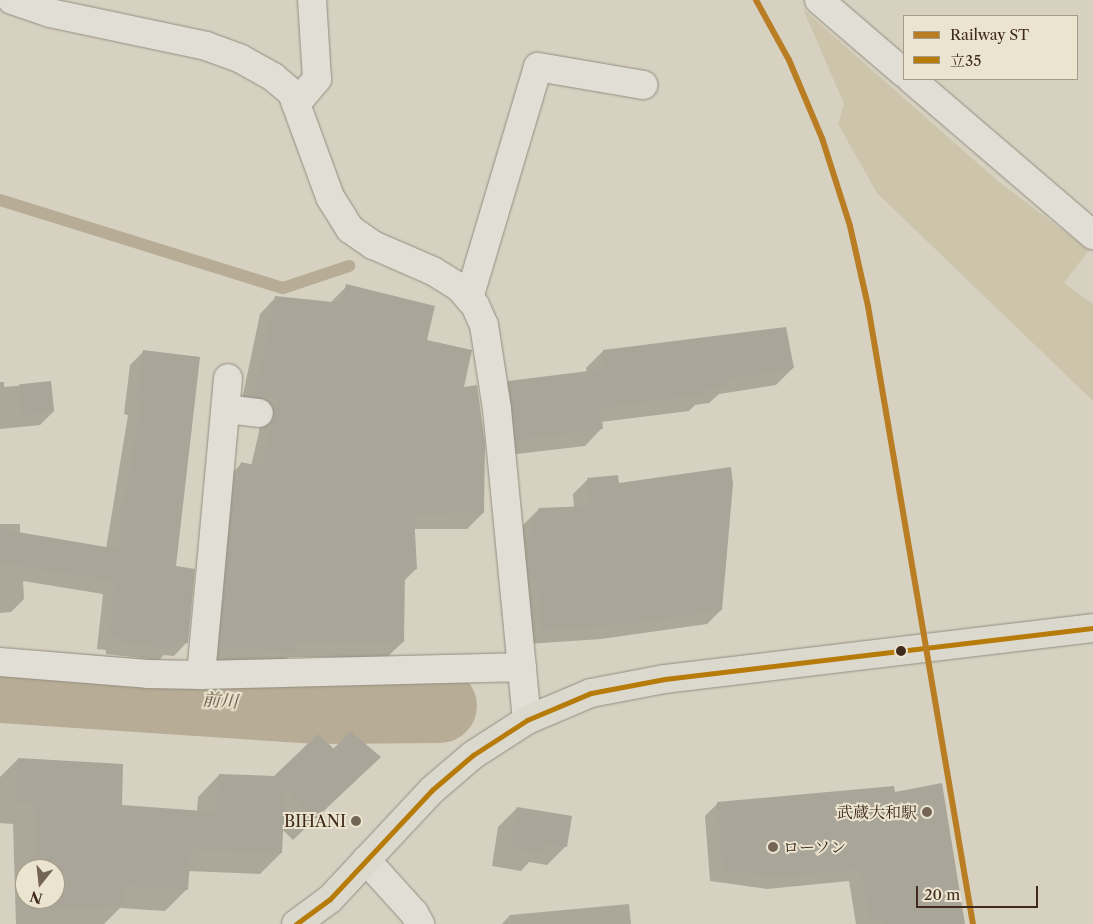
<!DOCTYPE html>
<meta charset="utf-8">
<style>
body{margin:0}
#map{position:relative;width:1093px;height:924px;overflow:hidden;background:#d6d1c0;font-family:"Libre Caslon Text","Noto Serif JP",serif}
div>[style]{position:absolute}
.green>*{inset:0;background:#cdc4ac}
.shadow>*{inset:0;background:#0003}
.stream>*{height:12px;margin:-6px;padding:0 6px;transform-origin:6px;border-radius:6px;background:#b7ac95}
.river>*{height:74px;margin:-37px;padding:0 37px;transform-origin:37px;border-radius:37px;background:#b7ac95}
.building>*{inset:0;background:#aaa599;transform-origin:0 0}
.roads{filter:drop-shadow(0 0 1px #938d81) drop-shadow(0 0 1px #938d81)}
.minor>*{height:28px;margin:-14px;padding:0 14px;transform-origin:14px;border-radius:14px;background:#e0ded5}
.major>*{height:28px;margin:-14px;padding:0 14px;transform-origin:14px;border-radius:14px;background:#dbd8ce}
.bus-1>*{height:5px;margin:-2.5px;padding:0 2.5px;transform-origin:2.5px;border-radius:2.5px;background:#b77b0a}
.rail-1>*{height:6px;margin:-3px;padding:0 3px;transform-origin:3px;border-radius:3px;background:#b97d23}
.dots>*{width:14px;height:14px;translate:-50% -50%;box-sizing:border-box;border:2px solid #ebe5d0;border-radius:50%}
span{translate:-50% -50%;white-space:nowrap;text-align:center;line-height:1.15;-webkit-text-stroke:4px #ebe5d0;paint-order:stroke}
.poi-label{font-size:16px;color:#402a1c}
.right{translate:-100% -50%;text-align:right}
.left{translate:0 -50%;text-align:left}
.water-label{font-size:18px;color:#5a4636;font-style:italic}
.legend{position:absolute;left:903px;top:15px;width:175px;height:65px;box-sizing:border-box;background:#ebe5d0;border:1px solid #a79a88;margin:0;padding:6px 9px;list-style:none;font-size:15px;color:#402a1c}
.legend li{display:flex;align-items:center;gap:10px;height:25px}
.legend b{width:25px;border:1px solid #a79a88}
.north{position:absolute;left:15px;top:859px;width:50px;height:50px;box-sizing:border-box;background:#ebe5d0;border:1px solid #a79a88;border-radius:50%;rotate:196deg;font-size:14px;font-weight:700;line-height:20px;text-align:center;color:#402a1c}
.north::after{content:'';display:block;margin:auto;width:18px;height:22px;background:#746455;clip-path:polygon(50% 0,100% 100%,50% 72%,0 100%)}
.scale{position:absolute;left:916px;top:886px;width:122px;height:22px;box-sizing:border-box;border:2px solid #402a1c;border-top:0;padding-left:6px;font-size:15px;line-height:18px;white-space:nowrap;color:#402a1c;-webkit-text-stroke:4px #ebe5d0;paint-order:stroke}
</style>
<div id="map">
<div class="green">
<div style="clip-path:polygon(803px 9px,999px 182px,1089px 250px,1064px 283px,1093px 304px,1093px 401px,877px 193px,838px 124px,844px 104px)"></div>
</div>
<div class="shadow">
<div style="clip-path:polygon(347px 286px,425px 341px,462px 388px,483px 513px,467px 529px,414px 529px,416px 569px,403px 582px,403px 642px,387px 657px,288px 657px,278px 668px,204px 661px,225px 480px,241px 464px,251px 466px,259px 432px,261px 414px,240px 409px,260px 314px,275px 298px,330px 303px)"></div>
<div style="clip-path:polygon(603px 351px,793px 368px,776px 385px,719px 394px,709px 403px,695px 405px,689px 411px,601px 422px,602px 428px,585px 446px,499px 456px,492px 399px,509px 382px,587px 373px,586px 368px)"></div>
<div style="clip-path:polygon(143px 352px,187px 642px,174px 656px,164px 655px,159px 660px,106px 654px,106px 650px,97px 649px,103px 594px,23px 581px,24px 599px,11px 612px,0 613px,0 524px,20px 524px,20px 534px,106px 549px,128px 415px,124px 414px,130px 365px)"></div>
<div style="clip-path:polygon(0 382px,4px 382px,4px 387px,50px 383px,53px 412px,40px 425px,0 429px)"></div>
<div style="clip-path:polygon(616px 476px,618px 484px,721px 610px,707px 624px,601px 639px,527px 644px,514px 555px,524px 524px,539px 509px,574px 508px,573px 494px,587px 480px)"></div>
<div style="clip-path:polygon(evenodd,350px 732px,357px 779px,293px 840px,282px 829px,281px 853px,260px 874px,188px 871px,187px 889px,165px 911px,120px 908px,104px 924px,16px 924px,13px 824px,0 823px,0 777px,18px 759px,120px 806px,197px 812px,198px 797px,219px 775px,275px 777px,332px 750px,350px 732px,25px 869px,55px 869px,55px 899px,25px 899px,25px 869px)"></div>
<div style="clip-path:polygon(893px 788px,964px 924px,856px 924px,849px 881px,767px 889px,710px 881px,705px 816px,718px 803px)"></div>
<div style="clip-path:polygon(517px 808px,566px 846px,547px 865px,529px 862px,521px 871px,492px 866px,498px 827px)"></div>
<div style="clip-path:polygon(629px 904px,631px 924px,502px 924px,510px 915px)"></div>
</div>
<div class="stream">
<div style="left:0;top:200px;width:296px;rotate:17.3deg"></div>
<div style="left:283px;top:288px;width:70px;rotate:-18.4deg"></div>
</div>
<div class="river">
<div style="left:0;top:686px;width:316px;rotate:3.8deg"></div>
<div style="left:315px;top:707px;width:125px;rotate:-0.5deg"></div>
</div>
<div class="building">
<div style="clip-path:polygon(346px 284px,435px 306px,427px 340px,472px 350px,464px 387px,477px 385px,485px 444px,484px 513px,414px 514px,417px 569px,405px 571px,404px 642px,296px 642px,295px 652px,219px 646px,232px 504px,241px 462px,262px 467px,274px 415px,277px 398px,255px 393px,275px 296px,342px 303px)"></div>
<div style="clip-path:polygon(786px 327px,794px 368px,727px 379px,728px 386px,706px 389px,707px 394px,601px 408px,603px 429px,516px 440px,508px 381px,605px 369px,603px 350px)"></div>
<div style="clip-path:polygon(143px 350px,200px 357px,176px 566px,195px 569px,188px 643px,173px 642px,173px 648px,118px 642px,118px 638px,109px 636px,115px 581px,0 563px,0 529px,118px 549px,122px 499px,125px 499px,141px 402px,137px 402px)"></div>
<div style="left:51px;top:381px;width:31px;height:32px;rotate:84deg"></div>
<div style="clip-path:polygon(731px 467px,733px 484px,722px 610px,617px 625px,541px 630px,537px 581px,531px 582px,528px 539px,539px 508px,590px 506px,587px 478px,618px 475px,619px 483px)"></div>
<div style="clip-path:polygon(350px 731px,381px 757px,315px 819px,285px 790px,282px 853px,191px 849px,188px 890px,126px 885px,123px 906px,37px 909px,37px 899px,55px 899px,55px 869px,36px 869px,34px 803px,17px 802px,18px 758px,123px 764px,122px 805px,217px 812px,219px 774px,274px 776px,318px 734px,334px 749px)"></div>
<div style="clip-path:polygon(942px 783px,965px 924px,883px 924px,882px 917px,870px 919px,861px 869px,780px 877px,723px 869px,717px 802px,894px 786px,895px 792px)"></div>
<div style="clip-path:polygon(517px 807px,572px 816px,567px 847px,542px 843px,541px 853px,510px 847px)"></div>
</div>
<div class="roads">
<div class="minor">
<div style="left:12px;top:0;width:40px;rotate:18.9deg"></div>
<div style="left:50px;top:13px;width:159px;rotate:11.9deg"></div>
<div style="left:206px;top:46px;width:37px;rotate:20deg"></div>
<div style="left:241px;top:59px;width:37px;rotate:29deg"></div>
<div style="left:273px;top:77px;width:25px;rotate:40deg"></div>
<div style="left:292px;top:93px;width:111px;rotate:69.9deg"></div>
<div style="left:330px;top:197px;width:38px;rotate:58deg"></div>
<div style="left:350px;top:229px;width:28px;rotate:35deg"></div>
<div style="left:373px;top:245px;width:65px;rotate:23.4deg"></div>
<div style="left:433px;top:271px;width:32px;rotate:32deg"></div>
<div style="left:460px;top:288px;width:23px;rotate:49deg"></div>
<div style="left:475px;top:305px;width:22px;rotate:66deg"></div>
<div style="left:484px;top:325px;width:85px;rotate:81.2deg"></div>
<div style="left:497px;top:409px;width:312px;rotate:84.5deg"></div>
<div style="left:819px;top:0;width:112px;rotate:40.7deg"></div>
<div style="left:911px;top:79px;width:240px;rotate:40.6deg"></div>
<div style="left:296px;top:104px;width:33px;rotate:-50deg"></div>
<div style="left:317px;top:79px;width:79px;rotate:-93.6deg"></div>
<div style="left:469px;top:298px;width:241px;rotate:-73.4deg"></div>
<div style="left:538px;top:67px;width:107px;rotate:9.7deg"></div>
<div style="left:226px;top:409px;width:33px;rotate:7deg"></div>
<div style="left:0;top:662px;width:148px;rotate:4.6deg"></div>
<div style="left:148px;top:674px;width:53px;rotate:1.1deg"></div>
<div style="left:201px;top:675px;width:321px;rotate:-1.4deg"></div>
<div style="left:201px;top:675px;width:298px;rotate:-84.8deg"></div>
<div style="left:366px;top:860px;width:72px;rotate:47.8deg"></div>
<div style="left:414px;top:913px;width:13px;rotate:61deg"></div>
</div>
<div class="major">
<div style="left:296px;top:924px;width:42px;rotate:-36.3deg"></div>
<div style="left:330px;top:899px;width:149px;rotate:-46.9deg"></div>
<div style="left:432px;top:790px;width:54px;rotate:-40.5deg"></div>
<div style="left:473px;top:755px;width:64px;rotate:-32.9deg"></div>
<div style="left:527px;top:720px;width:69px;rotate:-22.9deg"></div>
<div style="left:591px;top:693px;width:75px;rotate:-10.7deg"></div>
<div style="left:665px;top:679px;width:431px;rotate:-6.8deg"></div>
</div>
</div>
<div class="bus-1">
<div style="left:296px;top:924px;width:42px;rotate:-36.3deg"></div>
<div style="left:330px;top:899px;width:149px;rotate:-46.9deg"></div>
<div style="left:432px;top:790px;width:54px;rotate:-40.5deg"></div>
<div style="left:473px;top:755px;width:64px;rotate:-32.9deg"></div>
<div style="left:527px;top:720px;width:69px;rotate:-22.9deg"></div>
<div style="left:591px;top:693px;width:75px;rotate:-10.7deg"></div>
<div style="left:665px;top:679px;width:431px;rotate:-6.8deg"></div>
</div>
<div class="rail-1">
<div style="left:756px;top:0;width:68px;rotate:61.2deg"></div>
<div style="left:789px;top:60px;width:85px;rotate:67.1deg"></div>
<div style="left:822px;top:138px;width:92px;rotate:72.3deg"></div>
<div style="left:850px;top:226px;width:82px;rotate:77.3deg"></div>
<div style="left:868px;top:306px;width:627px;rotate:80.36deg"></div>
</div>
<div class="dots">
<div style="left:901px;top:651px;background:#402a1c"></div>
<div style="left:927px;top:812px;background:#746455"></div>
<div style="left:356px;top:821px;background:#746455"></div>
<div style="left:773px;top:847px;background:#746455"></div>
</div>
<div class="poi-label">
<span class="right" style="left:917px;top:812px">武蔵大和駅</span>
<span class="right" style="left:346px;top:821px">BIHANI</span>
<span class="left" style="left:783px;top:847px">ローソン</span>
</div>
<div class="water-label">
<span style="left:220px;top:701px;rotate:4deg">前川</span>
</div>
<ul class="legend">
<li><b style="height:6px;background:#b97d23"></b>Railway ST</li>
<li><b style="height:6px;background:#b77b0a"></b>立35</li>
</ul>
<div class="north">N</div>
<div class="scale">20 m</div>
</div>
